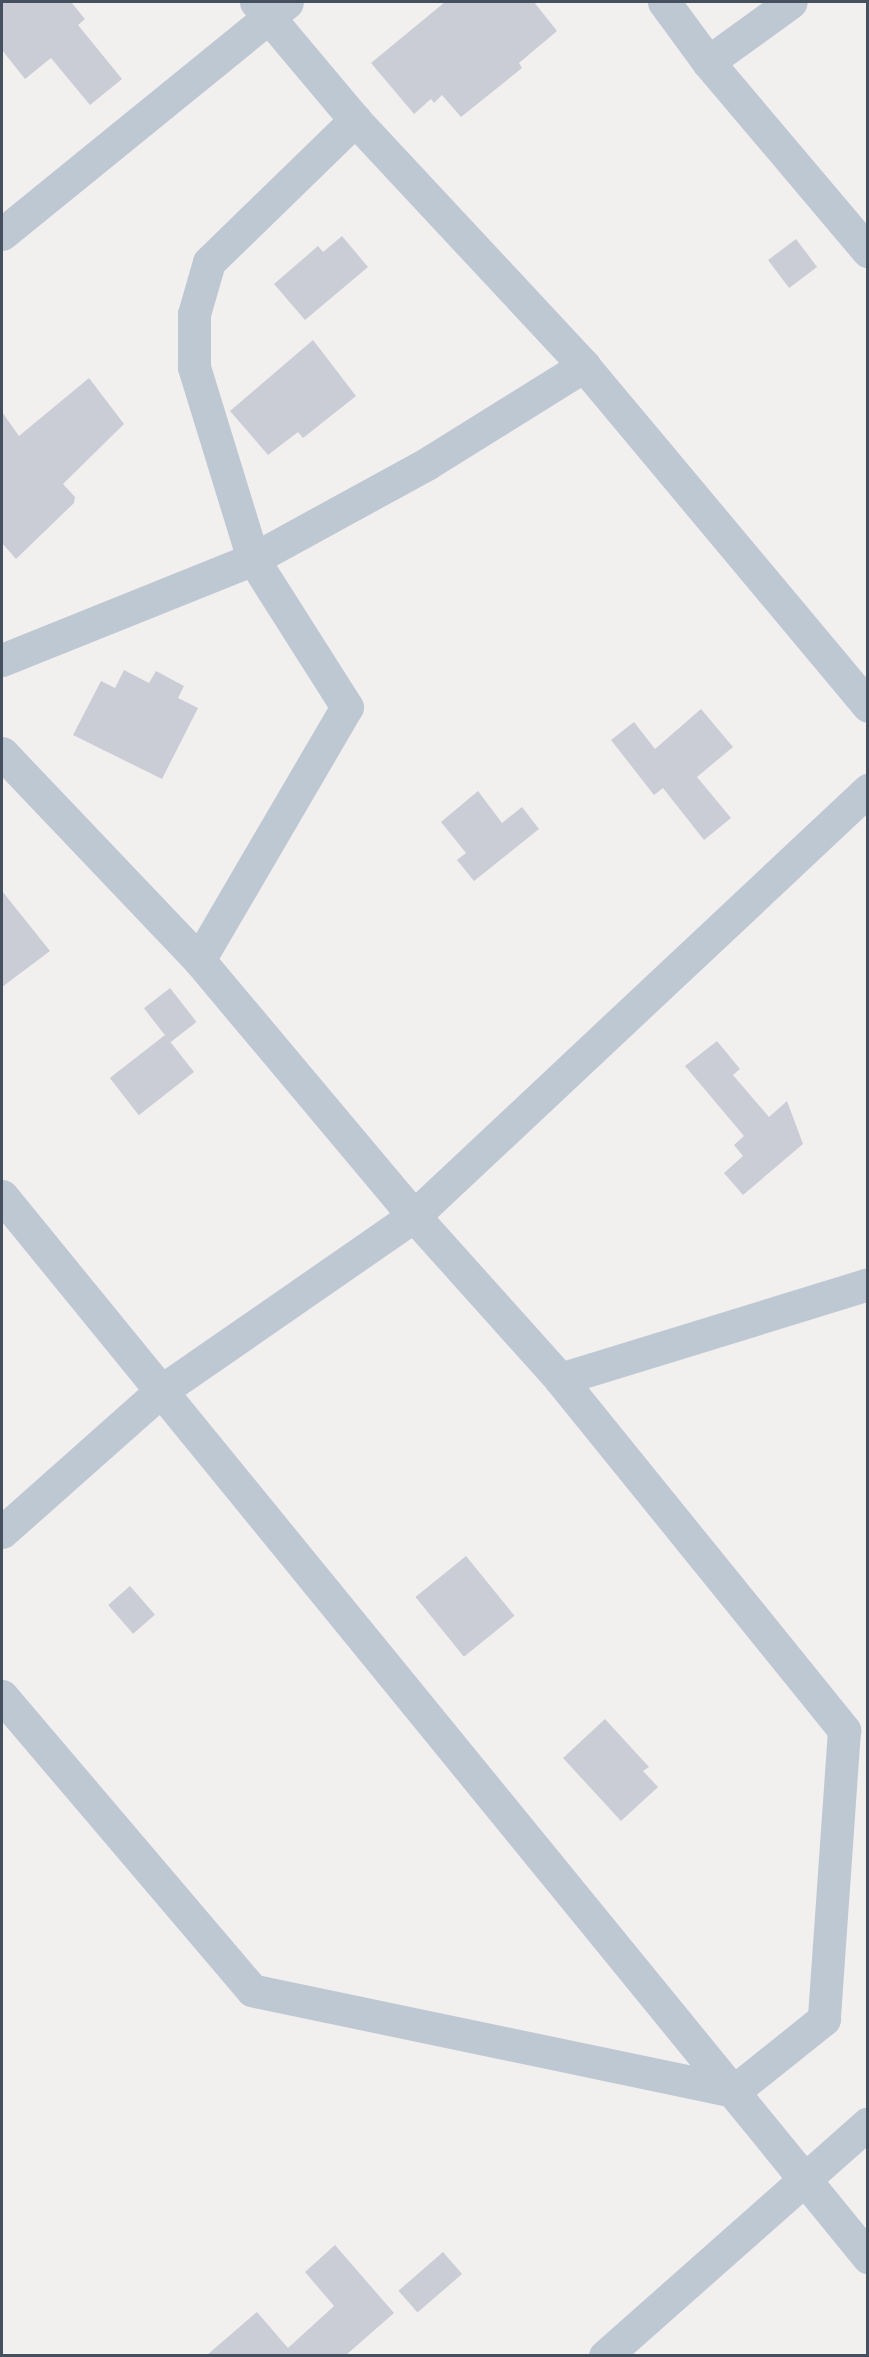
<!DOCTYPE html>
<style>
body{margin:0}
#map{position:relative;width:869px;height:2357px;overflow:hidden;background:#f2efef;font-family:"Public Sans",sans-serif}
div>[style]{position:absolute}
.building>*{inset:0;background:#cacdd5;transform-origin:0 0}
.street>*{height:33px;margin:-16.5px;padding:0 16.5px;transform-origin:16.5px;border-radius:16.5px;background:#bec8d3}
span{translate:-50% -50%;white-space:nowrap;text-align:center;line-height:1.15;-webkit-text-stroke:5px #fff;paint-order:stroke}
.frame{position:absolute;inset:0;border:3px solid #45505f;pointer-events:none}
</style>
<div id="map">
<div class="building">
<div style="clip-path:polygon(2px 2px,71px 2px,85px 19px,78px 25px,122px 79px,90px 105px,51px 58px,25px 79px,2px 50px)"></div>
<div style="clip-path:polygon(445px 2px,534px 2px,557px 31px,519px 63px,522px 68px,461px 117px,442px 95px,434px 103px,431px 99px,414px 114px,371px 63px)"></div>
<div style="clip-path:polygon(342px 236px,368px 267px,305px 320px,274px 284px,318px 246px,323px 252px)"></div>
<div style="left:796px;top:239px;width:35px;height:35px;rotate:53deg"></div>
<div style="clip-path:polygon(313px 340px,356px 396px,303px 438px,298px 432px,268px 455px,230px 411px)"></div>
<div style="clip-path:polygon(89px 378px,124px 424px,63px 484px,75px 497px,74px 503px,16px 559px,2px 543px,2px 412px,19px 436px)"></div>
<div style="clip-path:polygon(124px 670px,149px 683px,156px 671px,184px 686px,178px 698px,198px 708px,162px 779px,73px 735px,101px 681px,115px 688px)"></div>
<div style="clip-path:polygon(701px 709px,733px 747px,697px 777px,731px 818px,704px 840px,663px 788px,654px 795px,611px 740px,634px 722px,655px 749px)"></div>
<div style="clip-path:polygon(478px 791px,502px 823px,522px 807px,539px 829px,474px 881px,457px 860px,466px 853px,441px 822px)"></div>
<div style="clip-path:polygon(2px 891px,50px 951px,2px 987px)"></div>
<div style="left:170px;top:988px;width:43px;height:33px;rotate:52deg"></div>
<div style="left:165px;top:1035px;width:47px;height:70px;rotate:52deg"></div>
<div style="clip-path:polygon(717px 1041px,740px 1069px,733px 1075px,769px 1117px,787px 1101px,803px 1144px,743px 1195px,724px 1173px,743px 1156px,734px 1145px,744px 1136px,685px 1066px)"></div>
<div style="left:466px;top:1556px;width:77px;height:65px;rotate:51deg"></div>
<div style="left:130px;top:1586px;width:38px;height:29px;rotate:49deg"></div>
<div style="clip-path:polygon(605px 1719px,649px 1767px,643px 1771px,658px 1787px,621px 1821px,563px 1758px)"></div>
<div style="clip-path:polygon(335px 2245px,394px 2313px,346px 2355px,207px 2355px,257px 2312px,288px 2348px,334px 2306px,305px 2272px)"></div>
<div style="left:443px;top:2252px;width:29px;height:59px;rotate:49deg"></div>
</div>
<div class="street">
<div style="left:256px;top:2px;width:154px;rotate:50deg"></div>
<div style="left:355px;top:120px;width:336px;rotate:47deg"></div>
<div style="left:584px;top:366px;width:443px;rotate:50.1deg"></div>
<div style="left:664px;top:2px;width:74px;rotate:53.7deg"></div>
<div style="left:708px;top:62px;width:248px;rotate:49.8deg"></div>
<div style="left:708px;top:62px;width:102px;rotate:-35.9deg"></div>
<div style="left:2px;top:234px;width:367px;rotate:-39.1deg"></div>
<div style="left:2px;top:660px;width:271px;rotate:-21.9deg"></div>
<div style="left:253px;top:559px;width:200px;rotate:-28.7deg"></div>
<div style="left:428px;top:463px;width:184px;rotate:-31.9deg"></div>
<div style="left:2px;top:753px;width:286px;rotate:46.4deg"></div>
<div style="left:199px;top:960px;width:334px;rotate:50deg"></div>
<div style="left:414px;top:1216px;width:219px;rotate:48.1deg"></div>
<div style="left:560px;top:1379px;width:452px;rotate:51deg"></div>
<div style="left:844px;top:1730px;width:290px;rotate:94deg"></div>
<div style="left:824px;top:2019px;width:115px;rotate:141.3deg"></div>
<div style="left:734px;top:2091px;width:492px;rotate:-168.2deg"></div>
<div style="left:252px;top:1990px;width:386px;rotate:-130.4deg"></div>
<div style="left:199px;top:960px;width:293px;rotate:-59.7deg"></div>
<div style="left:347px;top:707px;width:175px;rotate:-122.4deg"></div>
<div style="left:253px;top:559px;width:201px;rotate:-107.1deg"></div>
<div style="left:194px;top:367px;width:53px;rotate:-90deg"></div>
<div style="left:194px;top:314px;width:54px;rotate:-73.9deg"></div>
<div style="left:209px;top:262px;width:204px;rotate:-44.2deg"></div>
<div style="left:2px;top:1196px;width:1370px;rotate:50.78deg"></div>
<div style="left:560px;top:1379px;width:322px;rotate:-17.1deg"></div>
<div style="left:2px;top:1532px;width:213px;rotate:-41.6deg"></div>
<div style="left:161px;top:1391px;width:308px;rotate:-34.7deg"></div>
<div style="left:414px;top:1216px;width:623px;rotate:-43.18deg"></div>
<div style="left:605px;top:2356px;width:351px;rotate:-41.5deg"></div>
</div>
<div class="frame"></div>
</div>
